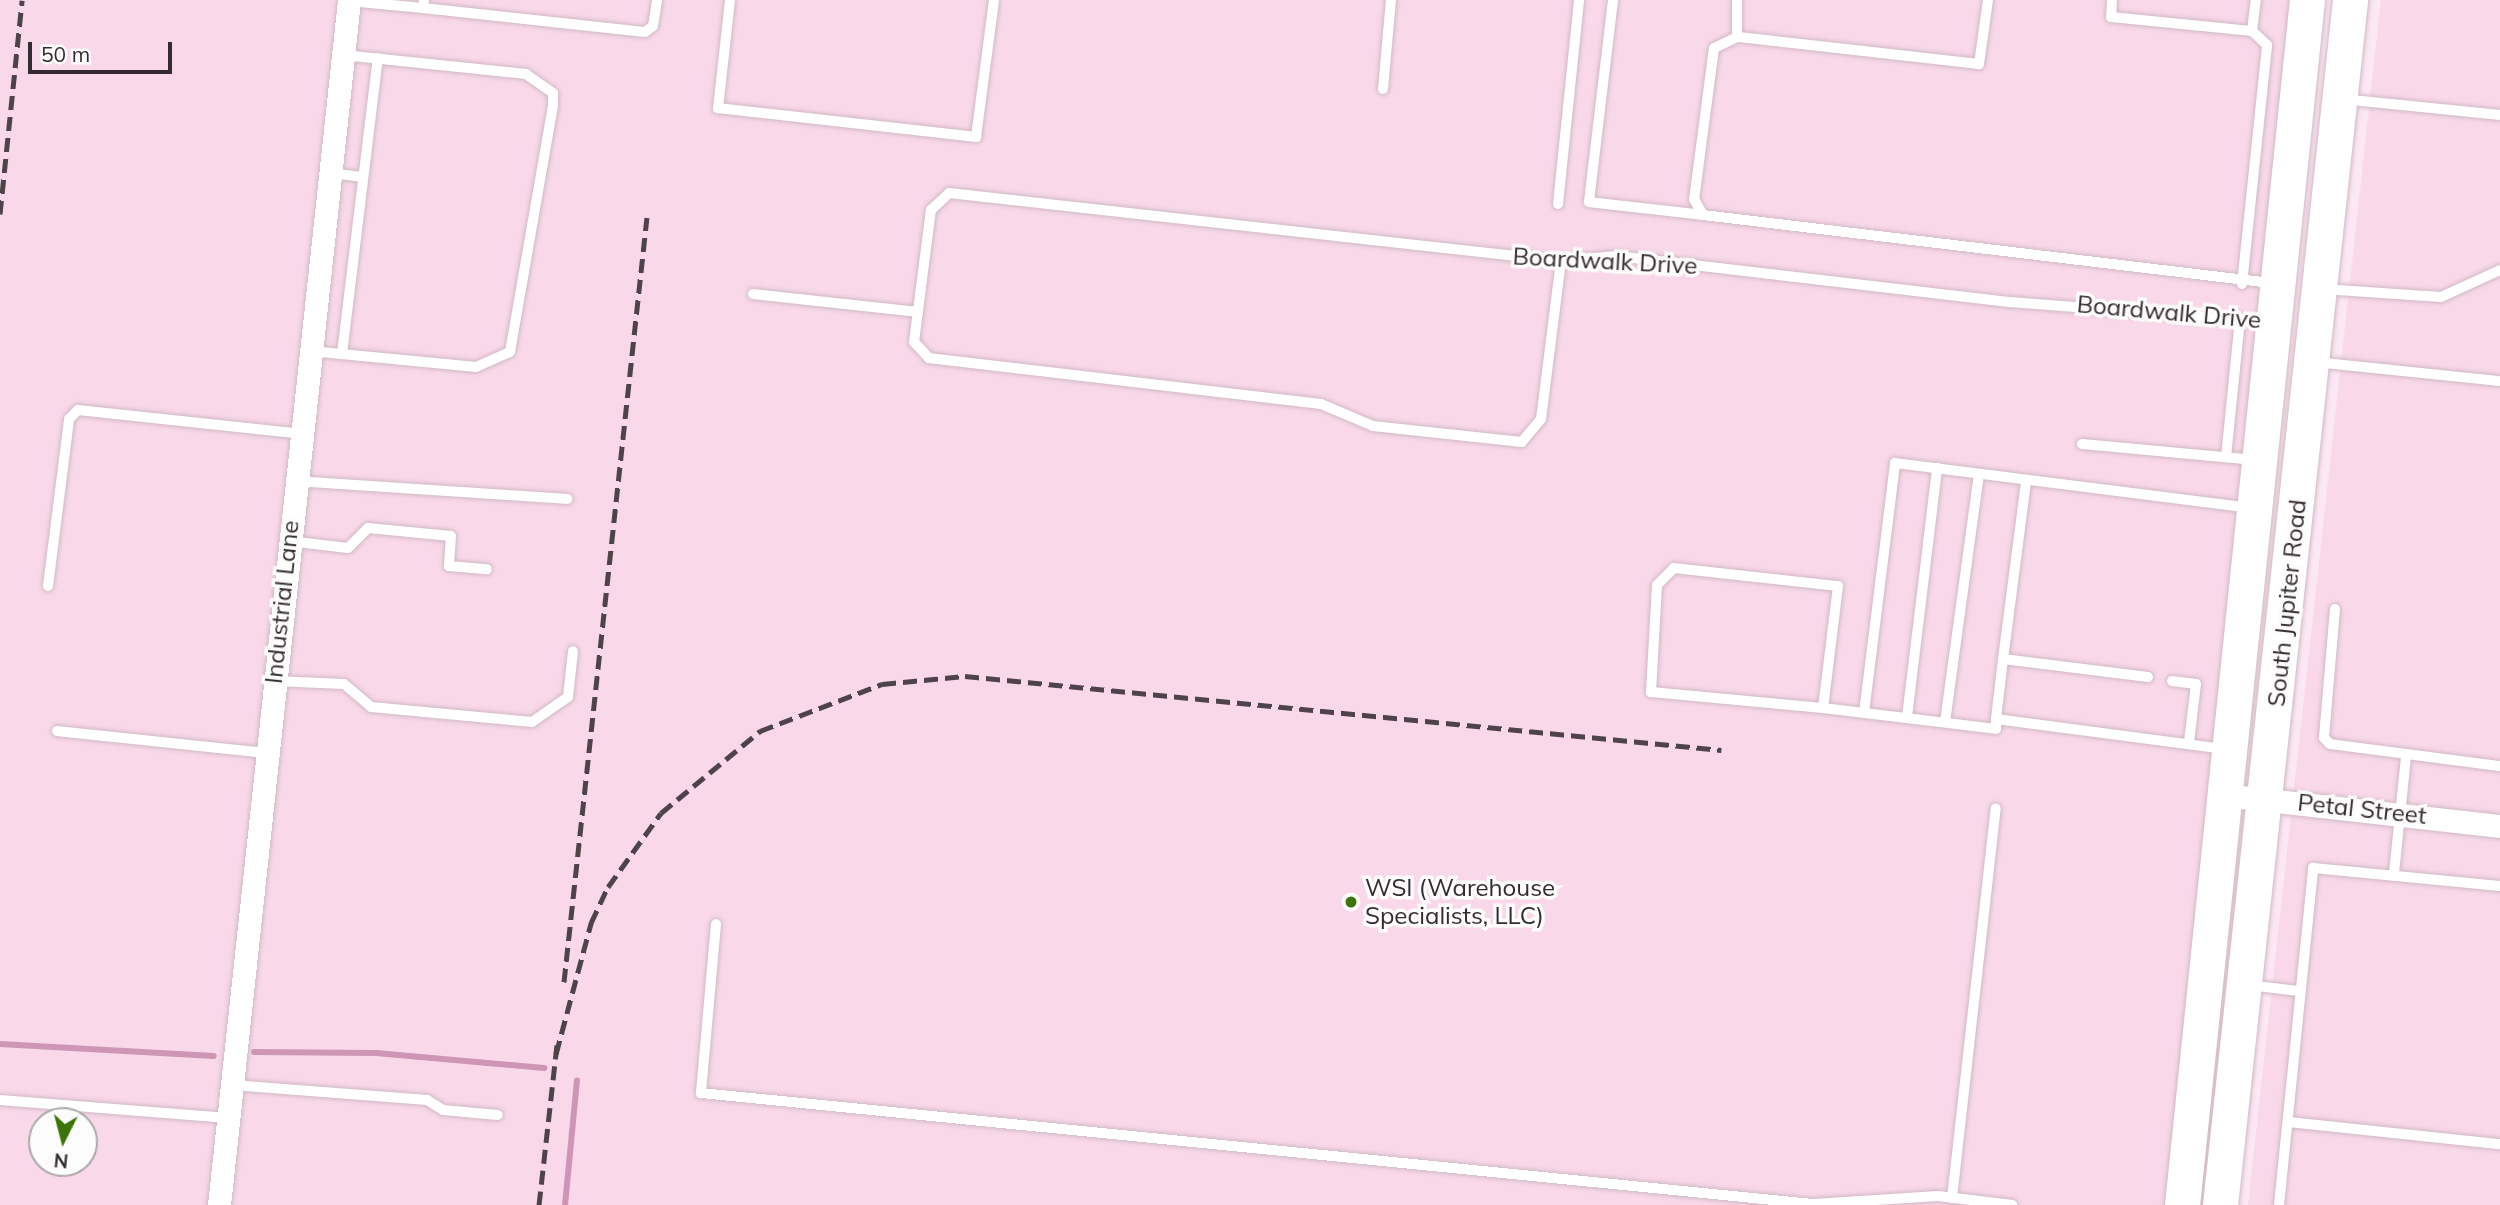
<!DOCTYPE html>
<style>
body{margin:0}
#map{position:relative;width:2500px;height:1205px;overflow:hidden;background:#fce8f3;font-family:Mulish,sans-serif}
div>[style]{position:absolute}
.built>*{inset:0;background:#f9d9e9}
.stream>*{height:6px;margin:-3px;padding:0 3px;transform-origin:3px;border-radius:3px;background:#ce95b4}
.roads{filter:drop-shadow(0 0 2px #d1b9c5) drop-shadow(0 0 2px #d1b9c5)}
.service>*{height:10px;margin:-5px;padding:0 5px;transform-origin:5px;border-radius:5px;background:#fff}
.minor>*{height:23px;margin:-11.5px;padding:0 11.5px;transform-origin:11.5px;border-radius:11.5px;background:#fff}
.primary>*{height:35px;margin:-17.5px;padding:0 17.5px;transform-origin:17.5px;border-radius:17.5px;background:#fff}
.rail>*{height:5px;margin-top:-2.5px;transform-origin:0;background:repeating-linear-gradient(90deg,#4d4348 0 14px,transparent 0 21px)}
.dots>*{width:19px;height:19px;translate:-50% -50%;box-sizing:border-box;border:4px solid #fcfcfc;border-radius:50%}
span{translate:-50% -50%;white-space:nowrap;text-align:center;line-height:1.15;-webkit-text-stroke:7px #fcfcfc;paint-order:stroke}
.street-label{font-size:24px;color:#342b30}
.poi-label{font-size:24px;color:#342b30}
.left{translate:0 -50%;text-align:left}
.north{position:absolute;left:28px;top:1107px;width:70px;height:70px;box-sizing:border-box;background:#fcfcfc;border:2px solid #aca8aa;border-radius:50%;rotate:186deg;font-size:19px;font-weight:700;line-height:28px;text-align:center;color:#342b30}
.north::after{content:'';display:block;margin:auto;width:24px;height:32px;background:#3c7405;clip-path:polygon(50% 0,100% 100%,50% 72%,0 100%)}
.scale{position:absolute;left:28px;top:42px;width:144px;height:32px;box-sizing:border-box;border:4px solid #342b30;border-top:0;padding-left:9px;font-size:21px;line-height:24px;white-space:nowrap;color:#342b30;-webkit-text-stroke:5px #fcfcfc;paint-order:stroke}
</style>
<div id="map">
<div class="built">
<div style="clip-path:polygon(evenodd,0 0,2294px 0,2165px 1205px,0 1205px,0 0,42px 1121px,84px 1121px,84px 1163px,42px 1163px,42px 1121px)"></div>
<div style="clip-path:polygon(2381px 0,2500px 0,2500px 1205px,2248px 1205px)"></div>
</div>
<div class="stream">
<div style="left:0;top:1044px;width:214px;rotate:3.2deg"></div>
<div style="left:254px;top:1052px;width:122px;rotate:0.5deg"></div>
<div style="left:376px;top:1053px;width:169px;rotate:5.1deg"></div>
<div style="left:565px;top:1205px;width:125px;rotate:-84.5deg"></div>
</div>
<div class="roads">
<div class="service">
<div style="left:730px;top:0;width:109px;rotate:96.3deg"></div>
<div style="left:718px;top:108px;width:260px;rotate:6.4deg"></div>
<div style="left:976px;top:137px;width:138px;rotate:-82.5deg"></div>
<div style="left:1613px;top:0;width:203px;rotate:96.8deg"></div>
<div style="left:1589px;top:202px;width:115px;rotate:6.5deg"></div>
<div style="left:1737px;top:0;width:37px;rotate:90deg"></div>
<div style="left:1988px;top:0;width:65px;rotate:98deg"></div>
<div style="left:1979px;top:64px;width:244px;rotate:-173.6deg"></div>
<div style="left:1737px;top:37px;width:25px;rotate:154deg"></div>
<div style="left:1714px;top:48px;width:152px;rotate:97.5deg"></div>
<div style="left:1694px;top:199px;width:18px;rotate:61deg"></div>
<div style="left:1703px;top:215px;width:572px;rotate:6.83deg"></div>
<div style="left:2112px;top:0;width:17px;rotate:93deg"></div>
<div style="left:2111px;top:17px;width:142px;rotate:5.7deg"></div>
<div style="left:349px;top:1px;width:74px;rotate:5.4deg"></div>
<div style="left:423px;top:8px;width:8px;rotate:-83deg"></div>
<div style="left:423px;top:8px;width:223px;rotate:6.2deg"></div>
<div style="left:645px;top:32px;width:10px;rotate:-37deg"></div>
<div style="left:653px;top:26px;width:26px;rotate:-81deg"></div>
<div style="left:1383px;top:89px;width:89px;rotate:-84.9deg"></div>
<div style="left:2342px;top:99px;width:159px;rotate:5.8deg"></div>
<div style="left:330px;top:173px;width:33px;rotate:7deg"></div>
<div style="left:1558px;top:204px;width:205px;rotate:-84.1deg"></div>
<div style="left:1561px;top:261px;width:159px;rotate:97.2deg"></div>
<div style="left:1541px;top:419px;width:30px;rotate:130deg"></div>
<div style="left:1522px;top:442px;width:150px;rotate:-173.9deg"></div>
<div style="left:1373px;top:426px;width:56px;rotate:-157.1deg"></div>
<div style="left:1321px;top:404px;width:395px;rotate:-173.3deg"></div>
<div style="left:929px;top:358px;width:22px;rotate:-133deg"></div>
<div style="left:914px;top:342px;width:133px;rotate:-82.7deg"></div>
<div style="left:931px;top:210px;width:25px;rotate:-43deg"></div>
<div style="left:949px;top:193px;width:616px;rotate:6.34deg"></div>
<div style="left:1561px;top:261px;width:56px;rotate:-5.1deg"></div>
<div style="left:1617px;top:256px;width:396px;rotate:6.7deg"></div>
<div style="left:2010px;top:302px;width:259px;rotate:4.4deg"></div>
<div style="left:2242px;top:284px;width:240px;rotate:-84deg"></div>
<div style="left:2267px;top:45px;width:21px;rotate:-137deg"></div>
<div style="left:2252px;top:31px;width:31px;rotate:-83deg"></div>
<div style="left:2323px;top:289px;width:118px;rotate:3.9deg"></div>
<div style="left:2441px;top:297px;width:65px;rotate:-24.6deg"></div>
<div style="left:753px;top:294px;width:166px;rotate:6.2deg"></div>
<div style="left:310px;top:351px;width:167px;rotate:5.5deg"></div>
<div style="left:476px;top:367px;width:37px;rotate:-24deg"></div>
<div style="left:510px;top:352px;width:250px;rotate:-80.1deg"></div>
<div style="left:553px;top:106px;width:13px;rotate:-90deg"></div>
<div style="left:553px;top:93px;width:33px;rotate:-145deg"></div>
<div style="left:526px;top:74px;width:184px;rotate:-174.1deg"></div>
<div style="left:342px;top:354px;width:298px;rotate:-83.1deg"></div>
<div style="left:2315px;top:362px;width:186px;rotate:5.9deg"></div>
<div style="left:2082px;top:444px;width:174px;rotate:5.3deg"></div>
<div style="left:2226px;top:457px;width:139px;rotate:-84.2deg"></div>
<div style="left:296px;top:481px;width:272px;rotate:3.8deg"></div>
<div style="left:289px;top:541px;width:59px;rotate:6.8deg"></div>
<div style="left:348px;top:548px;width:28px;rotate:-45deg"></div>
<div style="left:368px;top:528px;width:83px;rotate:5.5deg"></div>
<div style="left:451px;top:536px;width:30px;rotate:94deg"></div>
<div style="left:449px;top:566px;width:38px;rotate:5deg"></div>
<div style="left:48px;top:586px;width:168px;rotate:-82.8deg"></div>
<div style="left:69px;top:419px;width:13px;rotate:-45deg"></div>
<div style="left:78px;top:410px;width:224px;rotate:6.1deg"></div>
<div style="left:2335px;top:609px;width:129px;rotate:94.9deg"></div>
<div style="left:2324px;top:738px;width:8px;rotate:45deg"></div>
<div style="left:2330px;top:744px;width:171px;rotate:7.4deg"></div>
<div style="left:2003px;top:659px;width:179px;rotate:-82.6deg"></div>
<div style="left:2148px;top:677px;width:146px;rotate:-172.9deg"></div>
<div style="left:2003px;top:659px;width:60px;rotate:96.7deg"></div>
<div style="left:1996px;top:719px;width:231px;rotate:7.5deg"></div>
<div style="left:274px;top:681px;width:70px;rotate:2.5deg"></div>
<div style="left:344px;top:684px;width:35px;rotate:40deg"></div>
<div style="left:371px;top:707px;width:162px;rotate:5.3deg"></div>
<div style="left:532px;top:722px;width:44px;rotate:-34.8deg"></div>
<div style="left:568px;top:697px;width:46px;rotate:-83.8deg"></div>
<div style="left:2172px;top:681px;width:24px;rotate:7deg"></div>
<div style="left:2196px;top:684px;width:58px;rotate:96.9deg"></div>
<div style="left:1823px;top:708px;width:173px;rotate:-174.7deg"></div>
<div style="left:1651px;top:692px;width:107px;rotate:-86.8deg"></div>
<div style="left:1657px;top:585px;width:24px;rotate:-45deg"></div>
<div style="left:1674px;top:568px;width:165px;rotate:6.3deg"></div>
<div style="left:1838px;top:586px;width:123px;rotate:97deg"></div>
<div style="left:1823px;top:708px;width:174px;rotate:6.9deg"></div>
<div style="left:1996px;top:729px;width:10px;rotate:-90deg"></div>
<div style="left:1864px;top:713px;width:252px;rotate:-82.9deg"></div>
<div style="left:1895px;top:463px;width:358px;rotate:7.2deg"></div>
<div style="left:1907px;top:717px;width:251px;rotate:-83.1deg"></div>
<div style="left:1945px;top:722px;width:249px;rotate:-82.2deg"></div>
<div style="left:57px;top:731px;width:210px;rotate:6deg"></div>
<div style="left:2394px;top:873px;width:117px;rotate:-84.1deg"></div>
<div style="left:716px;top:924px;width:170px;rotate:95.1deg"></div>
<div style="left:701px;top:1093px;width:1119px;rotate:5.7deg"></div>
<div style="left:1814px;top:1204px;width:124px;rotate:-3.7deg"></div>
<div style="left:1938px;top:1196px;width:75px;rotate:6.9deg"></div>
<div style="left:2248px;top:985px;width:50px;rotate:6.8deg"></div>
<div style="left:232px;top:1085px;width:196px;rotate:4.4deg"></div>
<div style="left:427px;top:1100px;width:19px;rotate:32deg"></div>
<div style="left:443px;top:1110px;width:55px;rotate:5.2deg"></div>
<div style="left:0;top:1100px;width:229px;rotate:4.5deg"></div>
<div style="left:2289px;top:1122px;width:212px;rotate:6deg"></div>
<div style="left:1952px;top:1198px;width:392px;rotate:-83.6deg"></div>
<div style="left:2279px;top:1205px;width:339px;rotate:-84.2deg"></div>
<div style="left:2313px;top:868px;width:188px;rotate:5.5deg"></div>
</div>
<div class="minor">
<div style="left:2223px;top:795px;width:279px;rotate:6.4deg"></div>
<div style="left:219px;top:1205px;width:1212px;rotate:-83.84deg"></div>
</div>
<div class="primary">
<div style="left:2182px;top:1205px;width:1211px;rotate:-84.08deg"></div>
<div style="left:2220px;top:1205px;width:1212px;rotate:-83.84deg"></div>
</div>
</div>
<div class="rail">
<div style="left:0;top:214px;width:215px;rotate:-84.1deg"></div>
<div style="left:564px;top:982px;width:769px;rotate:-83.81deg"></div>
<div style="left:556px;top:1054px;width:136px;rotate:-75deg"></div>
<div style="left:591px;top:923px;width:40px;rotate:-65deg"></div>
<div style="left:608px;top:887px;width:91px;rotate:-54.4deg"></div>
<div style="left:661px;top:813px;width:129px;rotate:-39.6deg"></div>
<div style="left:760px;top:731px;width:131px;rotate:-21.1deg"></div>
<div style="left:882px;top:684px;width:83px;rotate:-5.5deg"></div>
<div style="left:965px;top:676px;width:760px;rotate:5.59deg"></div>
<div style="left:539px;top:1205px;width:161px;rotate:-83.6deg"></div>
</div>
<div class="dots">
<div style="left:1351px;top:902px;background:#3c7405"></div>
</div>
<div class="street-label">
<span style="left:1605px;top:261px;rotate:3deg">Boardwalk Drive</span>
<span style="left:2169px;top:312px;rotate:5deg">Boardwalk Drive</span>
<span style="left:282px;top:602px;rotate:-84deg">Industrial Lane</span>
<span style="left:2287px;top:603px;rotate:-84deg">South Jupiter Road</span>
<span style="left:2362px;top:809px;rotate:6deg">Petal Street</span>
</div>
<div class="poi-label">
<span class="left" style="left:1365px;top:902px">WSI (Warehouse<br>Specialists, LLC)</span>
</div>
<div class="north">N</div>
<div class="scale">50 m</div>
</div>
